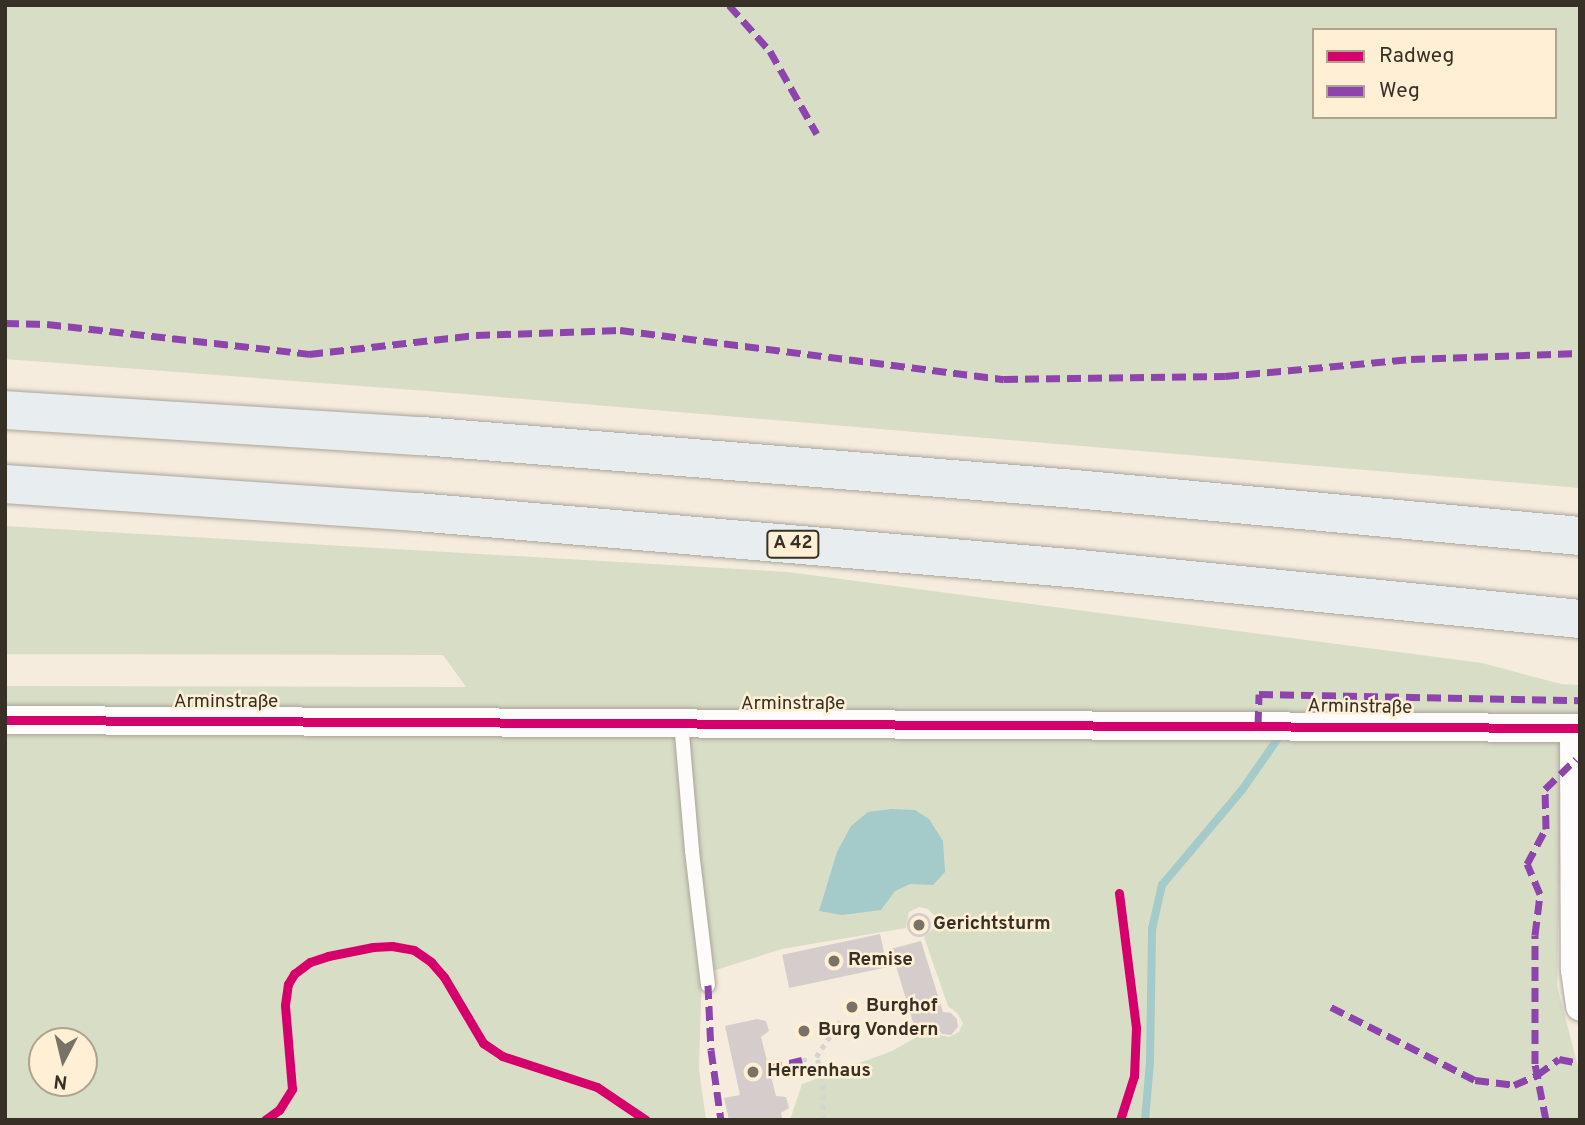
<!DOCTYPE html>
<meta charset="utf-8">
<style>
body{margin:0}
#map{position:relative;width:1585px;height:1125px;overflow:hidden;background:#f5ecde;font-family:Overpass,sans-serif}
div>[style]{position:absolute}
.green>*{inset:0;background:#d8ddc6}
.water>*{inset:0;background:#a4caca}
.stream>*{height:8px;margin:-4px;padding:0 4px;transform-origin:4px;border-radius:4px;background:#a4caca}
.building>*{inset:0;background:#d5cccc;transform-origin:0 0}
.round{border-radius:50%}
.path>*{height:4.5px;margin-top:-2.25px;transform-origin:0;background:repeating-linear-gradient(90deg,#d6d4d0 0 5px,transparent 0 10px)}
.roads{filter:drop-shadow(0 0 2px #aaa499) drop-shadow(0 0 2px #aaa499)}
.lane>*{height:14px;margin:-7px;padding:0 7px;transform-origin:7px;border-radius:7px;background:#fefcfa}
.street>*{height:28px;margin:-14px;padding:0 14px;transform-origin:14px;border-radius:14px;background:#fefcfa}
.highway>*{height:38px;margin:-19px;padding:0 19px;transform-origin:19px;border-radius:19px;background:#e8edef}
.quiet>*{height:7px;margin-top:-3.5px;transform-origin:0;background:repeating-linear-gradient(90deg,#8e44ad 0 14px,transparent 0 21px)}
.cycleway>*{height:9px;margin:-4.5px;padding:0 4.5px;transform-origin:4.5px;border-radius:4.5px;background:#d6006c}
.dots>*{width:19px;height:19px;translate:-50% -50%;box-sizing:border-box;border:4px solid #feefd5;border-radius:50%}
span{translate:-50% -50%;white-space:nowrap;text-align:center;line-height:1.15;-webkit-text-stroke:5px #feefd5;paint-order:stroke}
.shield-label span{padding:2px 5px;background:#feefd5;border:2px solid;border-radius:5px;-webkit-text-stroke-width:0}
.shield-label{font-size:18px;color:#363026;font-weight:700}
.street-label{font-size:19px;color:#363026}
.poi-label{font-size:19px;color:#363026;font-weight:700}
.left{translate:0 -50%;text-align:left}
.frame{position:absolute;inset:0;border:7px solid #363026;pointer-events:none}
.legend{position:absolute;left:1312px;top:28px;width:245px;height:91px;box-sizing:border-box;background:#feefd5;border:2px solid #aea38f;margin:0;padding:9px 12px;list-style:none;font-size:21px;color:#363026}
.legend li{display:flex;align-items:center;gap:14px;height:35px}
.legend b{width:35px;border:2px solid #aea38f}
.north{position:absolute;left:28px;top:1027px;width:70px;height:70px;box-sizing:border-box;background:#feefd5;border:2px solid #aea38f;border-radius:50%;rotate:187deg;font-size:19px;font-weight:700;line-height:28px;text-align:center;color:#363026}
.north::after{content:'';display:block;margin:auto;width:24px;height:32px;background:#797266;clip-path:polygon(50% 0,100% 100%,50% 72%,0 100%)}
</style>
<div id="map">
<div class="green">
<div style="clip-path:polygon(evenodd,5px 5px,1580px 5px,1580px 488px,440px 392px,5px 359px,5px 5px,1314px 30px,1555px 30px,1555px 117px,1314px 117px,1314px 30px)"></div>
<div style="clip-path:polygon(evenodd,5px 526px,788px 572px,1482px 663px,1561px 684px,1580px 685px,1580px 751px,1562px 751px,1557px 986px,1580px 1074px,1580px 1120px,790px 1120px,802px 1084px,892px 1051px,933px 1028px,940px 1035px,949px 1037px,959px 1032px,963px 1023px,957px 1013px,948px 1006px,924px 937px,935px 927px,934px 915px,928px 909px,919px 907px,909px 912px,906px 928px,782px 949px,716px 970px,702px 967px,699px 1069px,706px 1120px,5px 1120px,5px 686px,466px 687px,443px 655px,5px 654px,5px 526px,42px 1041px,84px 1041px,84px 1083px,42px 1083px,42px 1041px)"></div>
</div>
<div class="water">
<div style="clip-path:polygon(891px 809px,915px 810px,929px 819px,943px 841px,945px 872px,933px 885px,910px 884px,895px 891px,881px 910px,842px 915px,819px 911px,837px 852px,851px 826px,868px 812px)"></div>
</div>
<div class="stream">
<div style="left:1145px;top:1120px;width:58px;rotate:-85.1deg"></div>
<div style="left:1150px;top:1062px;width:133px;rotate:-89.1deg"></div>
<div style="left:1152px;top:929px;width:45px;rotate:-77.2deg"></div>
<div style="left:1162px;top:885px;width:124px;rotate:-49.9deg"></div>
<div style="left:1242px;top:790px;width:68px;rotate:-55.1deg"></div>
</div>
<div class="building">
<div class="round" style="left:907px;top:913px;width:24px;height:24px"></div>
<div style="left:880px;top:934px;width:34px;height:100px;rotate:78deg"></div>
<div style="clip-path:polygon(921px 941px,943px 1012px,951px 1013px,957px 1019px,958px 1027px,951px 1035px,942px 1034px,935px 1026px,917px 1034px,915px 1029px,891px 949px)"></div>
<div style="clip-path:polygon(757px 1019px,766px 1021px,769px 1031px,761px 1037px,776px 1096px,786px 1097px,789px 1108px,781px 1113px,783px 1120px,729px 1120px,724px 1098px,740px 1095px,725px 1026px)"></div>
</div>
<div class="path">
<div style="left:1119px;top:893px;width:136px;rotate:82.8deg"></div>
<div style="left:1136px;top:1028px;width:48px;rotate:92.4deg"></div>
<div style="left:1134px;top:1076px;width:46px;rotate:107.7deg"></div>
<div style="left:802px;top:1060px;width:5px"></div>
<div style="left:265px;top:1120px;width:17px;rotate:-36deg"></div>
<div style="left:279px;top:1110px;width:25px;rotate:-58deg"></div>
<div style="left:292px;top:1089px;width:84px;rotate:-94.8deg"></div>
<div style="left:285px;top:1005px;width:21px;rotate:-82deg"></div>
<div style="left:288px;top:984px;width:12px;rotate:-59deg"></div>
<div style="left:294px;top:974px;width:20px;rotate:-37deg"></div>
<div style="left:310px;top:962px;width:19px;rotate:-18deg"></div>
<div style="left:328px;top:956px;width:46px;rotate:-11.3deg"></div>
<div style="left:373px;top:947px;width:19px;rotate:-3deg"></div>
<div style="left:392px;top:946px;width:22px;rotate:10deg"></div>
<div style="left:414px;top:950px;width:21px;rotate:35deg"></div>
<div style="left:431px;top:962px;width:20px;rotate:49deg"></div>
<div style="left:444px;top:977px;width:77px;rotate:59.4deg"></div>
<div style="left:483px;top:1043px;width:23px;rotate:34deg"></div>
<div style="left:502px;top:1056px;width:100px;rotate:18.1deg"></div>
<div style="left:597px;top:1087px;width:59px;rotate:34deg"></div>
<div style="left:823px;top:1120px;width:46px;rotate:-91.2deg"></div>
<div style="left:822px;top:1074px;width:18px;rotate:-109deg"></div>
<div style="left:816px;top:1057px;width:43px;rotate:-56.3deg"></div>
</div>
<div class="roads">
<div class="lane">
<div style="left:681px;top:722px;width:129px;rotate:85.1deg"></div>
<div style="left:692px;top:851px;width:135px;rotate:83.2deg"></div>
</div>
<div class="street">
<div style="left:5px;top:720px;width:1575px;rotate:0.29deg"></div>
<div style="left:1574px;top:728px;width:242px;rotate:89.8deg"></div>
<div style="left:1575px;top:970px;width:37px;rotate:82deg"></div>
</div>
<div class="highway">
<div style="left:5px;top:410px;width:418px;rotate:3.6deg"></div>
<div style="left:422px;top:436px;width:655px;rotate:4.64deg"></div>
<div style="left:1075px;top:489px;width:507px;rotate:5.32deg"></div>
<div style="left:5px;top:484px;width:413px;rotate:3.9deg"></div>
<div style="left:417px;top:512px;width:665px;rotate:4.91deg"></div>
<div style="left:1080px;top:569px;width:502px;rotate:5.71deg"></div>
</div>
</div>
<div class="quiet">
<div style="left:729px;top:5px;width:62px;rotate:48.3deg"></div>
<div style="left:770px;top:51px;width:95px;rotate:60.5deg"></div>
<div style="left:5px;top:323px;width:42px;rotate:1.4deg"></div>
<div style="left:47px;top:324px;width:264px;rotate:6.5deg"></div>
<div style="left:309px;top:354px;width:168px;rotate:-6.5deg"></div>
<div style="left:476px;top:335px;width:144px;rotate:-2deg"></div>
<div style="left:620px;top:330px;width:387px;rotate:7.3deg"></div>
<div style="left:1004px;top:379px;width:221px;rotate:-0.8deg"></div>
<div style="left:1225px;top:376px;width:187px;rotate:-5.2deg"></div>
<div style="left:1411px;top:359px;width:169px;rotate:-2deg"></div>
<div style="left:1258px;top:725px;width:31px;rotate:-88deg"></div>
<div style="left:1259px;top:694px;width:321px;rotate:1.1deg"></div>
<div style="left:708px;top:985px;width:65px;rotate:87.4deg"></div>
<div style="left:711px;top:1050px;width:71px;rotate:81.9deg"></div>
<div style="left:1331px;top:1007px;width:161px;rotate:26.9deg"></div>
<div style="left:1475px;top:1080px;width:39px;rotate:7deg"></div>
<div style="left:1514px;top:1085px;width:25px;rotate:-23deg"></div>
<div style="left:1537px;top:1075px;width:27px;rotate:-36deg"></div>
<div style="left:1559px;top:1059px;width:21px;rotate:11deg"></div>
<div style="left:769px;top:1068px;width:34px;rotate:-14deg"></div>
<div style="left:1546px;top:1120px;width:57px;rotate:-101.1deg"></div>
<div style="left:1535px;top:1064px;width:129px;rotate:-90deg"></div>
<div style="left:1535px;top:935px;width:41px;rotate:-83deg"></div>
<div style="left:1540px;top:894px;width:33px;rotate:-113deg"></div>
<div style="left:1527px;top:864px;width:40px;rotate:-62deg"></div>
<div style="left:1546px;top:829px;width:40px;rotate:-91.4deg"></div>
<div style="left:1545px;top:789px;width:43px;rotate:-44.1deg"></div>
</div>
<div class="cycleway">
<div style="left:5px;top:720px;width:1575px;rotate:0.29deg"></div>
<div style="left:1119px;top:893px;width:136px;rotate:82.8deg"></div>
<div style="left:1136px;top:1028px;width:48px;rotate:92.4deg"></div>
<div style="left:1134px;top:1076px;width:46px;rotate:107.7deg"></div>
<div style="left:265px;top:1120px;width:17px;rotate:-36deg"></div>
<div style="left:279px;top:1110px;width:25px;rotate:-58deg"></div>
<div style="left:292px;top:1089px;width:84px;rotate:-94.8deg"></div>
<div style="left:285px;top:1005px;width:21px;rotate:-82deg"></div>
<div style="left:288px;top:984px;width:12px;rotate:-59deg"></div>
<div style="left:294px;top:974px;width:20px;rotate:-37deg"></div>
<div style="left:310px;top:962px;width:19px;rotate:-18deg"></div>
<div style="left:328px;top:956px;width:46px;rotate:-11.3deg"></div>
<div style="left:373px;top:947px;width:19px;rotate:-3deg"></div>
<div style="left:392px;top:946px;width:22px;rotate:10deg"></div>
<div style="left:414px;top:950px;width:21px;rotate:35deg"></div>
<div style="left:431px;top:962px;width:20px;rotate:49deg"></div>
<div style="left:444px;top:977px;width:77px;rotate:59.4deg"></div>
<div style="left:483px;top:1043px;width:23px;rotate:34deg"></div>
<div style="left:502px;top:1056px;width:100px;rotate:18.1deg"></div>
<div style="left:597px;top:1087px;width:59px;rotate:34deg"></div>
</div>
<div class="dots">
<div style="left:919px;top:925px;background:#797266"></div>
<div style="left:834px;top:961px;background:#797266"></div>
<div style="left:852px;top:1007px;background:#797266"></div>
<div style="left:804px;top:1031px;background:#797266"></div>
<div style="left:753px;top:1072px;background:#797266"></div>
</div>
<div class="shield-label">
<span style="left:793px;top:544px">A 42</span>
</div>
<div class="street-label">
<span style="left:226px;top:703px">Arminstraße</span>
<span style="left:793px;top:705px">Arminstraße</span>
<span style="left:1360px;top:708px;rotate:1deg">Arminstraße</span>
</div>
<div class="poi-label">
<span class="left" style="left:933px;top:925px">Gerichtsturm</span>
<span class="left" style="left:848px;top:961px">Remise</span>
<span class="left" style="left:866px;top:1007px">Burghof</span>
<span class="left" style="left:818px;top:1031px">Burg Vondern</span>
<span class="left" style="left:767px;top:1072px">Herrenhaus</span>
</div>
<div class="frame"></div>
<ul class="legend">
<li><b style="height:9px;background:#d6006c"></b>Radweg</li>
<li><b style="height:9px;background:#8e44ad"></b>Weg</li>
</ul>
<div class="north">N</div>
</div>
